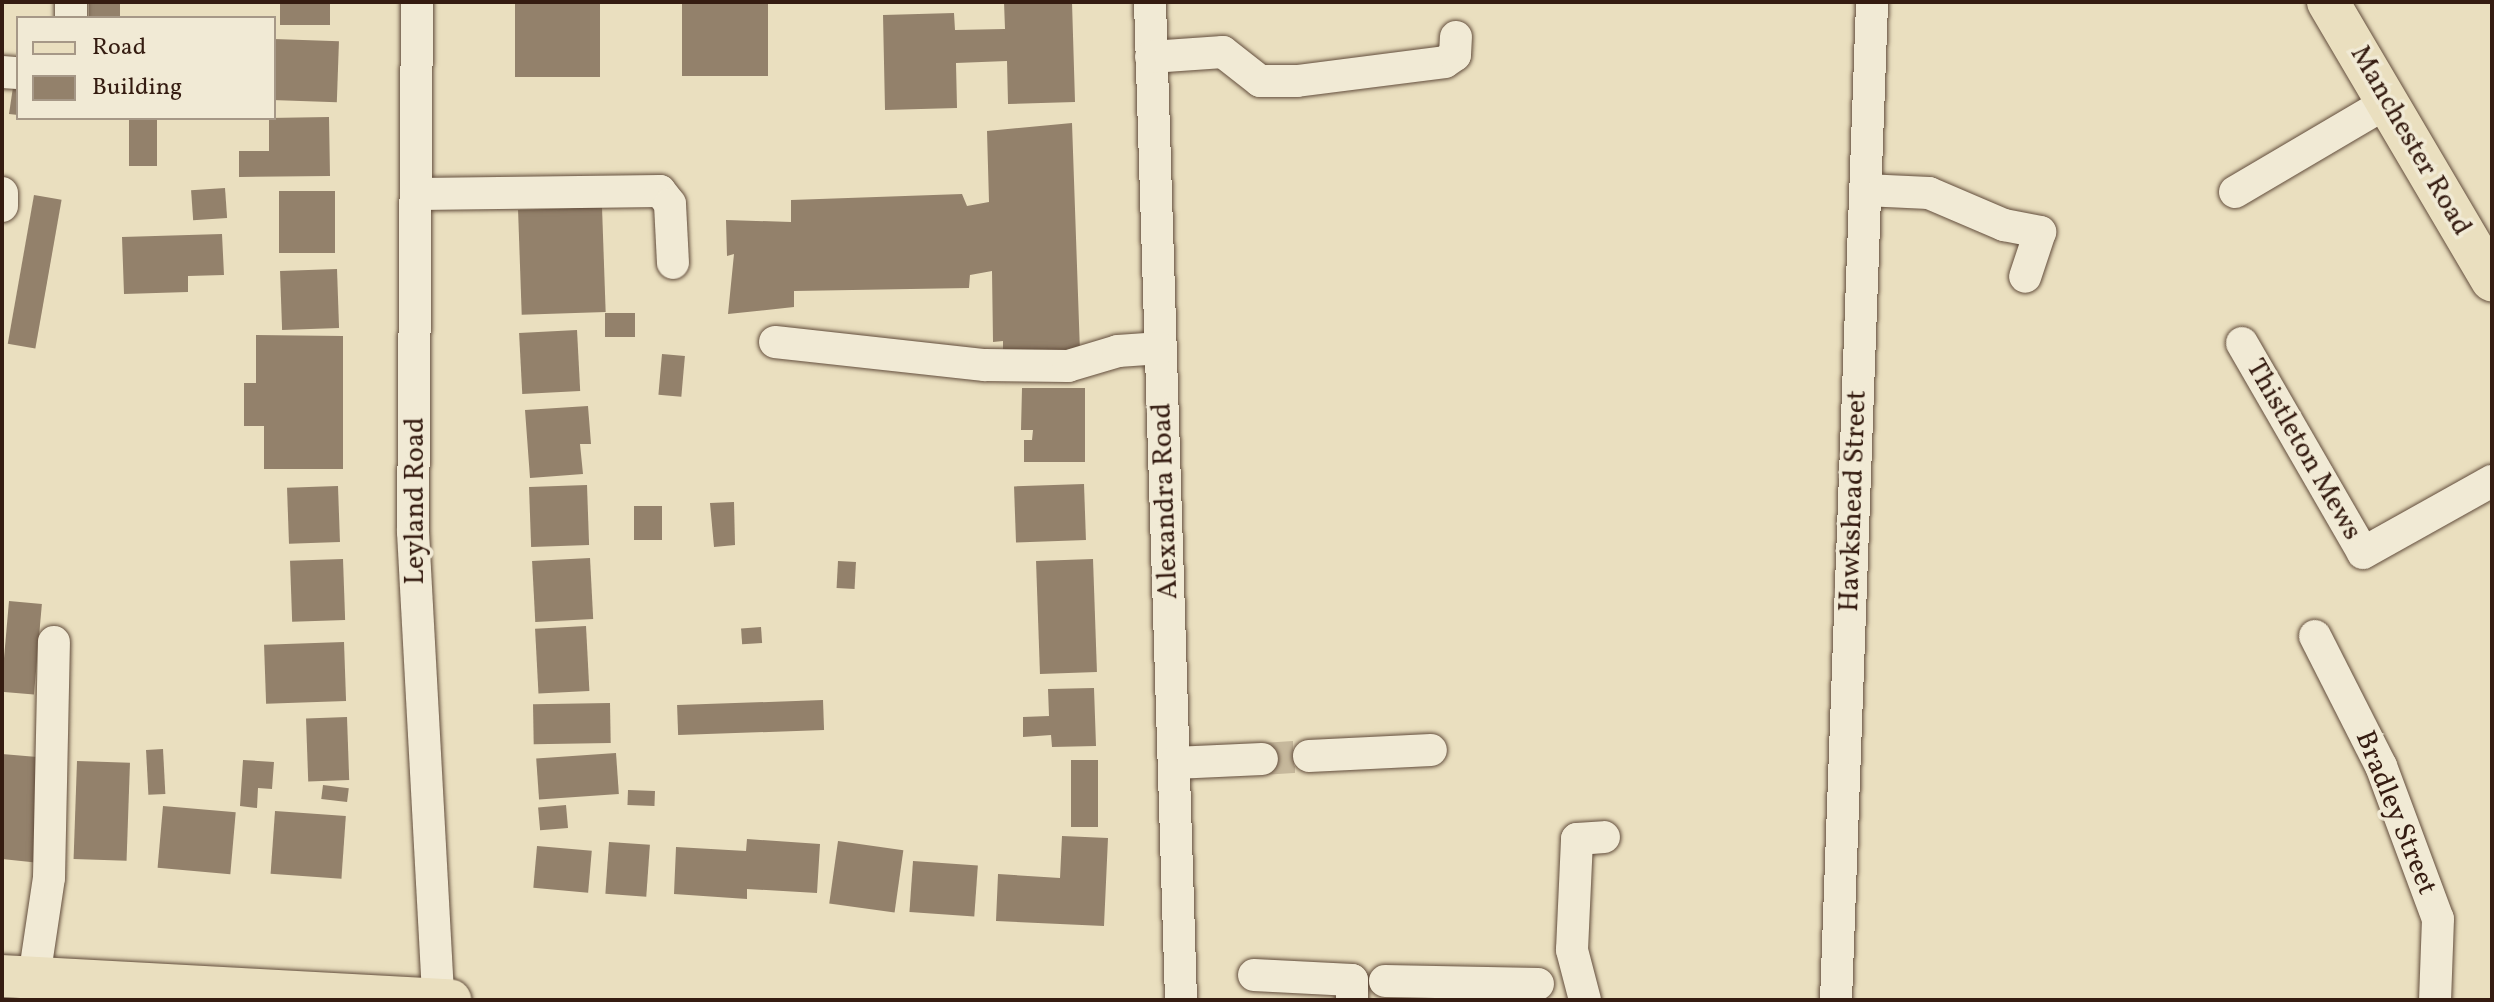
<!DOCTYPE html>
<style>
body{margin:0}
#map{position:relative;width:2494px;height:1002px;overflow:hidden;background:#eadfbf;font-family:Vollkorn,serif}
div>[style]{position:absolute}
.building>*{inset:0;background:#93816b;transform-origin:0 0}
.minor-tunnel>*{height:32px;margin-top:-16px;transform-origin:0;background:repeating-linear-gradient(90deg,#c6b89c 0 32px,transparent 0 48px)}
.roads{filter:drop-shadow(0 0 2px #624d3c) drop-shadow(0 0 2px #624d3c)}
.minor>*{height:32px;margin:-16px;padding:0 16px;transform-origin:16px;border-radius:16px;background:#f1ead5}
.major>*{height:42px;margin:-21px;padding:0 21px;transform-origin:21px;border-radius:21px;background:#eadfbf}
span{translate:-50% -50%;white-space:nowrap;text-align:center;line-height:1.15;-webkit-text-stroke:7px #f1ead5;paint-order:stroke}
.street-label{font-size:28px;color:#351c11}
.frame{position:absolute;inset:0;border:4px solid #351c11;pointer-events:none}
.legend{position:absolute;left:16px;top:16px;width:260px;height:104px;box-sizing:border-box;background:#f1ead5;border:2px solid #a69887;margin:0;padding:10px 14px;list-style:none;font-size:24px;color:#351c11}
.legend li{display:flex;align-items:center;gap:16px;height:40px}
.legend b{width:40px;border:2px solid #a69887}
</style>
<div id="map">
<div class="building">
<div style="left:89px;top:2px;width:31px;height:16px"></div>
<div style="left:280px;top:2px;width:50px;height:23px"></div>
<div style="left:515px;top:2px;width:85px;height:75px"></div>
<div style="left:682px;top:2px;width:86px;height:74px"></div>
<div style="clip-path:polygon(1004px 2px,1072px 2px,1075px 102px,1008px 104px,1007px 61px,956px 63px,957px 108px,885px 110px,883px 15px,954px 13px,955px 30px,1005px 29px)"></div>
<div style="left:274px;top:39px;width:65px;height:61px;rotate:2deg"></div>
<div style="clip-path:polygon(13px 87px,18px 87px,18px 115px,9px 114px)"></div>
<div style="clip-path:polygon(329px 117px,330px 176px,239px 177px,239px 151px,269px 151px,269px 118px)"></div>
<div style="left:129px;top:118px;width:28px;height:48px"></div>
<div style="clip-path:polygon(1072px 123px,1080px 352px,1003px 351px,1003px 341px,993px 342px,992px 271px,970px 275px,969px 288px,794px 291px,794px 307px,728px 314px,734px 254px,727px 256px,726px 220px,791px 222px,791px 200px,962px 194px,967px 206px,989px 202px,987px 131px)"></div>
<div style="left:225px;top:188px;width:30px;height:34px;rotate:86deg"></div>
<div style="left:279px;top:191px;width:56px;height:62px"></div>
<div style="left:34px;top:195px;width:28px;height:151px;rotate:10deg"></div>
<div style="left:602px;top:207px;width:105px;height:84px;rotate:88deg"></div>
<div style="clip-path:polygon(222px 234px,224px 275px,188px 276px,188px 292px,124px 294px,122px 237px)"></div>
<div style="left:337px;top:269px;width:59px;height:57px;rotate:88deg"></div>
<div style="left:635px;top:313px;width:24px;height:30px;rotate:90deg"></div>
<div style="left:577px;top:330px;width:61px;height:58px;rotate:87deg"></div>
<div style="clip-path:polygon(256px 335px,343px 336px,343px 469px,264px 469px,264px 426px,244px 426px,244px 383px,256px 383px)"></div>
<div style="left:662px;top:354px;width:23px;height:41px;rotate:5deg"></div>
<div style="clip-path:polygon(1022px 388px,1085px 388px,1085px 462px,1024px 462px,1024px 440px,1032px 440px,1033px 430px,1021px 430px)"></div>
<div style="clip-path:polygon(588px 406px,591px 444px,580px 444px,583px 474px,530px 478px,525px 410px)"></div>
<div style="left:1084px;top:484px;width:56px;height:70px;rotate:88deg"></div>
<div style="left:587px;top:485px;width:60px;height:58px;rotate:88deg"></div>
<div style="left:338px;top:486px;width:56px;height:51px;rotate:88deg"></div>
<div style="clip-path:polygon(734px 502px,735px 545px,714px 547px,710px 503px)"></div>
<div style="left:662px;top:506px;width:34px;height:28px;rotate:90deg"></div>
<div style="left:590px;top:558px;width:61px;height:58px;rotate:87deg"></div>
<div style="left:343px;top:559px;width:61px;height:53px;rotate:88deg"></div>
<div style="left:1093px;top:559px;width:113px;height:57px;rotate:88deg"></div>
<div style="left:838px;top:561px;width:18px;height:27px;rotate:3deg"></div>
<div style="left:9px;top:601px;width:33px;height:91px;rotate:5deg"></div>
<div style="left:586px;top:626px;width:65px;height:51px;rotate:87deg"></div>
<div style="left:761px;top:627px;width:16px;height:20px;rotate:86deg"></div>
<div style="left:344px;top:642px;width:59px;height:80px;rotate:88deg"></div>
<div style="clip-path:polygon(1094px 688px,1096px 746px,1052px 747px,1051px 735px,1023px 737px,1023px 717px,1049px 716px,1048px 689px)"></div>
<div style="left:823px;top:700px;width:30px;height:146px;rotate:88deg"></div>
<div style="left:610px;top:703px;width:40px;height:77px;rotate:89deg"></div>
<div style="left:347px;top:717px;width:63px;height:41px;rotate:88deg"></div>
<div style="left:163px;top:749px;width:45px;height:17px;rotate:87deg"></div>
<div style="left:616px;top:753px;width:41px;height:80px;rotate:86deg"></div>
<div style="clip-path:polygon(2px 754px,49px 758px,40px 863px,2px 859px)"></div>
<div style="clip-path:polygon(243px 760px,274px 762px,272px 789px,258px 788px,257px 808px,240px 806px)"></div>
<div style="left:1071px;top:760px;width:27px;height:67px"></div>
<div style="left:77px;top:761px;width:53px;height:98px;rotate:2deg"></div>
<div style="left:323px;top:785px;width:26px;height:14px;rotate:7deg"></div>
<div style="left:628px;top:790px;width:27px;height:15px;rotate:2deg"></div>
<div style="left:566px;top:805px;width:23px;height:28px;rotate:85deg"></div>
<div style="left:163px;top:806px;width:73px;height:62px;rotate:5deg"></div>
<div style="left:275px;top:811px;width:71px;height:63px;rotate:4deg"></div>
<div style="clip-path:polygon(1062px 836px,1108px 838px,1104px 926px,996px 921px,998px 874px,1060px 878px)"></div>
<div style="clip-path:polygon(747px 839px,820px 844px,817px 893px,747px 889px,747px 899px,674px 894px,676px 847px,746px 851px)"></div>
<div style="left:838px;top:841px;width:66px;height:63px;rotate:8deg"></div>
<div style="left:609px;top:842px;width:41px;height:52px;rotate:4deg"></div>
<div style="left:537px;top:846px;width:55px;height:42px;rotate:5deg"></div>
<div style="left:913px;top:861px;width:65px;height:51px;rotate:4deg"></div>
</div>
<div class="minor-tunnel">
<div style="left:1262px;top:759px;width:47px;rotate:-3.7deg"></div>
</div>
<div class="roads">
<div class="minor">
<div style="left:71px;top:2px;width:16px;rotate:90deg"></div>
<div style="left:417px;top:2px;width:530px;rotate:90.43deg"></div>
<div style="left:413px;top:532px;width:469px;rotate:86.9deg"></div>
<div style="left:1150px;top:2px;width:998px;rotate:88.22deg"></div>
<div style="left:1151px;top:57px;width:72px;rotate:-4deg"></div>
<div style="left:1223px;top:52px;width:47px;rotate:38.1deg"></div>
<div style="left:1260px;top:81px;width:37px"></div>
<div style="left:1297px;top:81px;width:149px;rotate:-7.3deg"></div>
<div style="left:1445px;top:62px;width:12px;rotate:-35deg"></div>
<div style="left:1455px;top:55px;width:18px;rotate:-87deg"></div>
<div style="left:2px;top:72px;width:16px;rotate:4deg"></div>
<div style="left:1865px;top:190px;width:64px;rotate:2.7deg"></div>
<div style="left:1929px;top:193px;width:82px;rotate:23.1deg"></div>
<div style="left:2004px;top:225px;width:37px;rotate:11deg"></div>
<div style="left:2040px;top:232px;width:47px;rotate:108.4deg"></div>
<div style="left:2235px;top:192px;width:175px;rotate:-30.5deg"></div>
<div style="left:2px;top:193px;width:13px;rotate:90deg"></div>
<div style="left:419px;top:194px;width:241px;rotate:-0.7deg"></div>
<div style="left:660px;top:191px;width:16px;rotate:52deg"></div>
<div style="left:670px;top:204px;width:59px;rotate:87.1deg"></div>
<div style="left:775px;top:342px;width:211px;rotate:6.3deg"></div>
<div style="left:985px;top:365px;width:83px;rotate:0.7deg"></div>
<div style="left:1068px;top:366px;width:52px;rotate:-16.7deg"></div>
<div style="left:1118px;top:351px;width:43px;rotate:-4deg"></div>
<div style="left:2242px;top:343px;width:242px;rotate:60deg"></div>
<div style="left:2363px;top:553px;width:148px;rotate:-29.2deg"></div>
<div style="left:2315px;top:636px;width:146px;rotate:63.1deg"></div>
<div style="left:2381px;top:766px;width:163px;rotate:69.6deg"></div>
<div style="left:2438px;top:919px;width:81px;rotate:92.1deg"></div>
<div style="left:1309px;top:756px;width:122px;rotate:-2.8deg"></div>
<div style="left:1174px;top:763px;width:88px;rotate:-2.6deg"></div>
<div style="left:1254px;top:975px;width:98px;rotate:2.9deg"></div>
<div style="left:1352px;top:980px;width:20px;rotate:90deg"></div>
<div style="left:34px;top:978px;width:101px;rotate:-81.5deg"></div>
<div style="left:49px;top:878px;width:236px;rotate:-88.8deg"></div>
<div style="left:1385px;top:981px;width:153px;rotate:1.1deg"></div>
<div style="left:1585px;top:1000px;width:52px;rotate:-104.6deg"></div>
<div style="left:1572px;top:950px;width:111px;rotate:-87.4deg"></div>
<div style="left:1577px;top:839px;width:27px;rotate:-4deg"></div>
<div style="left:1836px;top:1000px;width:999px;rotate:-87.93deg"></div>
</div>
<div class="major">
<div style="left:2328px;top:2px;width:323px;rotate:59.5deg"></div>
<div style="left:2px;top:976px;width:449px;rotate:3.1deg"></div>
</div>
</div>
<div class="street-label">
<span style="left:2410px;top:141px;rotate:60deg">Manchester Road</span>
<span style="left:2303px;top:450px;rotate:60deg">Thistleton Mews</span>
<span style="left:416px;top:501px;rotate:-90deg">Leyland Road</span>
<span style="left:1166px;top:501px;rotate:-92deg">Alexandra Road</span>
<span style="left:1854px;top:501px;rotate:-88deg">Hawkshead Street</span>
<span style="left:2395px;top:813px;rotate:68deg">Bradley Street</span>
</div>
<div class="frame"></div>
<ul class="legend">
<li><b style="height:10px;background:#eadfbf"></b>Road</li>
<li><b style="height:22px;background:#93816b"></b>Building</li>
</ul>
</div>
